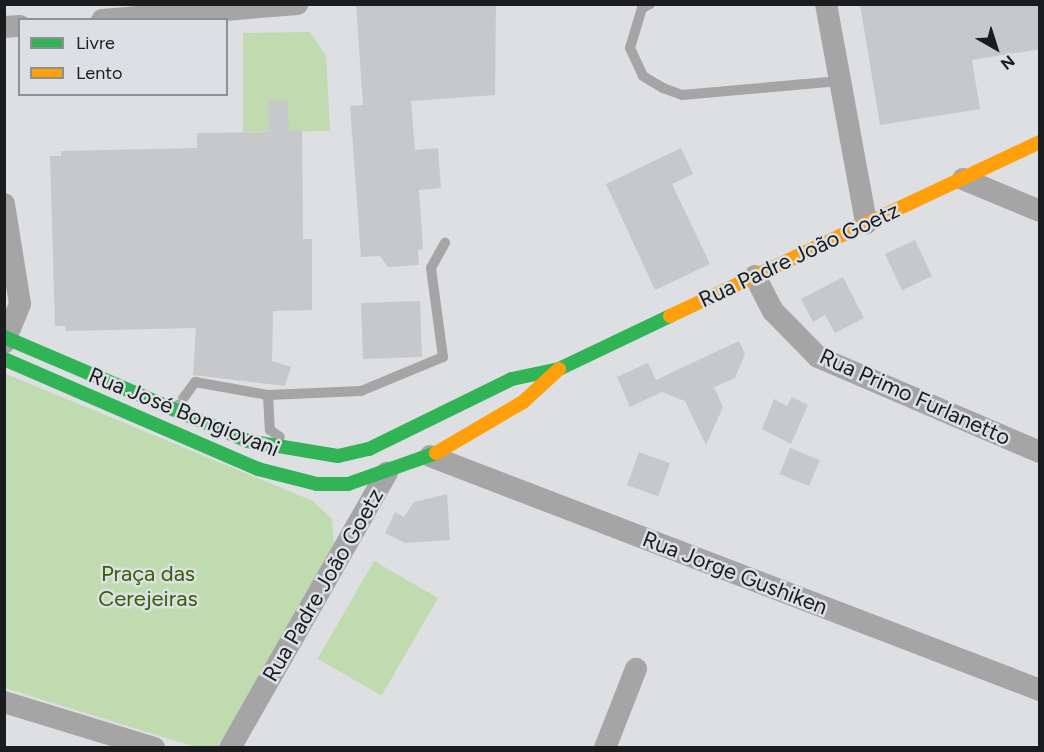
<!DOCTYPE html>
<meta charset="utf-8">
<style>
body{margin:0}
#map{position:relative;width:1044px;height:752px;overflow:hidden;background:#dddfe2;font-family:Figtree,sans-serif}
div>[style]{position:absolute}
.green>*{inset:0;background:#c1dbb0;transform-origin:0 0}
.building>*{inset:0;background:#c6c8c9;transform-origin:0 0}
.lane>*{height:10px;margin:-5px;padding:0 5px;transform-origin:5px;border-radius:5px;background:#a5a5a6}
.street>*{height:22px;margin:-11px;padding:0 11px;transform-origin:11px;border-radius:11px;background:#a5a5a6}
.fast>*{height:14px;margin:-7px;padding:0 7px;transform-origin:7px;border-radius:7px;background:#30b455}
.slow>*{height:14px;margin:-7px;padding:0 7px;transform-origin:7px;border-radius:7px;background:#ff9f0a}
span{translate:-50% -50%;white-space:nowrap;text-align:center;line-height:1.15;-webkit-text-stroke:5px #dcdfe3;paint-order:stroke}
.street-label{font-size:22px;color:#1a1c1d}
.park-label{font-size:22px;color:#365f00}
.frame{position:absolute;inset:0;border:6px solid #1a1c1d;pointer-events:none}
.legend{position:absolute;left:18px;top:18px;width:210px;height:78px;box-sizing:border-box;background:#dcdfe3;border:2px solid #8e9194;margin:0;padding:8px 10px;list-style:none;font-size:18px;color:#1a1c1d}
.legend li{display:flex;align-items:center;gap:12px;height:30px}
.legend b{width:30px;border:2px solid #8e9194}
.north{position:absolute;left:966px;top:18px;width:60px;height:60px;-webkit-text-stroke:4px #dcdfe3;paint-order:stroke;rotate:141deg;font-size:16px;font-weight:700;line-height:24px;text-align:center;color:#1a1c1d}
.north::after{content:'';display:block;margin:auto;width:21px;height:27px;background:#1a1c1d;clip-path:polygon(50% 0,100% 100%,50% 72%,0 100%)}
</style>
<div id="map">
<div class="green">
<div style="clip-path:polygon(310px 32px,326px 56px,330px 131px,243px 132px,243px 33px)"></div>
<div style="clip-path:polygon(4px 373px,313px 501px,332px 519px,334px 545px,319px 581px,217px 747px,195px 747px,5px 688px)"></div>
<div style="left:374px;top:561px;width:74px;height:113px;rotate:30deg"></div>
</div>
<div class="building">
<div style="clip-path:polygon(356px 4px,496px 4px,495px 95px,411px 101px,415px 150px,438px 148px,441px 188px,419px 190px,423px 249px,418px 250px,419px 265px,388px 267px,380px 256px,361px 257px,350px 106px,363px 105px)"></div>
<div style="clip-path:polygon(860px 4px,1040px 4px,1040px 49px,972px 60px,980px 109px,880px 125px)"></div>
<div style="clip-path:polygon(287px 99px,289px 131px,302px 131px,303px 239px,312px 239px,312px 310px,273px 311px,272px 361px,291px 367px,285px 386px,193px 375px,196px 328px,66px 331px,65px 326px,55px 326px,50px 156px,61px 156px,61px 151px,197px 148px,197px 133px,269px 132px,268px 100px)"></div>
<div style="clip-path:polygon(681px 148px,693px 174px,672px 184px,710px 264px,655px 290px,606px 184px)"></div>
<div style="left:915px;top:240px;width:40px;height:33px;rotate:65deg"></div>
<div style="clip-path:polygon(843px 277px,864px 318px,835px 333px,825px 315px,813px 322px,801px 299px)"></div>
<div style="left:420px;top:301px;width:56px;height:59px;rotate:88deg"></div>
<div style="clip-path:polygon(739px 341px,745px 354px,735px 378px,714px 387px,723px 407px,706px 445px,685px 401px,662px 392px,630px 407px,617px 377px,648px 363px,656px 380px)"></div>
<div style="clip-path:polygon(792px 397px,808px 405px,791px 444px,762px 429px,774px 399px,787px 406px)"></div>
<div style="left:790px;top:448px;width:32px;height:28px;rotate:22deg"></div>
<div style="left:639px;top:452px;width:33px;height:35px;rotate:20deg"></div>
<div style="clip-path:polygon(447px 494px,450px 540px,405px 543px,385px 533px,395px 512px,404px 517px,414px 502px)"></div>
</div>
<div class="lane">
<div style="left:650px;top:4px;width:9px;rotate:153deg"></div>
<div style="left:642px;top:8px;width:42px;rotate:106.7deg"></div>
<div style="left:630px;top:48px;width:31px;rotate:65deg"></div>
<div style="left:643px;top:76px;width:23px;rotate:31deg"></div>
<div style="left:663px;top:88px;width:20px;rotate:20deg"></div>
<div style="left:682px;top:95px;width:158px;rotate:-5.1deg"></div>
<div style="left:268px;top:395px;width:93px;rotate:-2.5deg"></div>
<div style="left:361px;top:391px;width:89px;rotate:-22.5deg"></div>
<div style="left:443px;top:357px;width:90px;rotate:-97.7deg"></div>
<div style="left:431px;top:268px;width:29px;rotate:-61deg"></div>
<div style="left:177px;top:407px;width:31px;rotate:-54deg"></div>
<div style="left:195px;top:382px;width:74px;rotate:10.1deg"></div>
<div style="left:268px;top:395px;width:35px;rotate:87deg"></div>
<div style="left:270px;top:430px;width:12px;rotate:35deg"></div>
</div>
<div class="street">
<div style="left:826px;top:4px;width:223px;rotate:79.6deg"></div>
<div style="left:102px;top:20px;width:196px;rotate:-4.7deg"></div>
<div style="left:4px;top:27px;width:16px;rotate:-4deg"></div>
<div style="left:963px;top:179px;width:83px;rotate:22.6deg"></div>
<div style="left:4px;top:204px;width:101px;rotate:80.9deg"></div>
<div style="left:20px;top:304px;width:42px;rotate:112.3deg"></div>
<div style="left:755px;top:276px;width:39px;rotate:63deg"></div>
<div style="left:773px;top:311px;width:64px;rotate:45.6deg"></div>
<div style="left:818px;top:357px;width:241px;rotate:23.2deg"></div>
<div style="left:430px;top:456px;width:653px;rotate:20.99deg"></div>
<div style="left:4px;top:702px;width:157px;rotate:17deg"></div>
<div style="left:230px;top:748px;width:317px;rotate:-60.3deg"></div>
<div style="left:605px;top:748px;width:85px;rotate:-68.6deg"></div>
</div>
<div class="fast">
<div style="left:4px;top:337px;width:265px;rotate:23.1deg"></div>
<div style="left:248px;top:441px;width:91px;rotate:9.5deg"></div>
<div style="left:338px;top:456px;width:32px;rotate:-13deg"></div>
<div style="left:369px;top:449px;width:159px;rotate:-26.1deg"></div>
<div style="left:512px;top:379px;width:48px;rotate:-12deg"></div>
<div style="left:559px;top:369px;width:123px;rotate:-25.5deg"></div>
<div style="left:4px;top:359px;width:277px;rotate:23.4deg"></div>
<div style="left:258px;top:469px;width:61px;rotate:14.3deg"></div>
<div style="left:317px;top:484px;width:31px"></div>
<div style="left:348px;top:484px;width:93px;rotate:-19.4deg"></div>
</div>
<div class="slow">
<div style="left:670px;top:316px;width:409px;rotate:-25.2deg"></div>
<div style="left:436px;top:453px;width:101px;rotate:-30.4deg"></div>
<div style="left:523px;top:402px;width:49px;rotate:-42.5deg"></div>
</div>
<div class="street-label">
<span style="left:799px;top:255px;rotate:-25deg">Rua Padre João Goetz</span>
<span style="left:915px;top:397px;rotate:24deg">Rua Primo Furlanetto</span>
<span style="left:184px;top:412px;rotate:22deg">Rua José Bongiovani</span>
<span style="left:735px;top:573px;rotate:21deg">Rua Jorge Gushiken</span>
<span style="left:323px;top:585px;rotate:-60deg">Rua Padre João Goetz</span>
</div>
<div class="park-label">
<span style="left:148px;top:586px">Praça das<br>Cerejeiras</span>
</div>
<div class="frame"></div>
<ul class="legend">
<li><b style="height:8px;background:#30b455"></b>Livre</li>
<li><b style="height:8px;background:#ff9f0a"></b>Lento</li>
</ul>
<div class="north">N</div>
</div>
